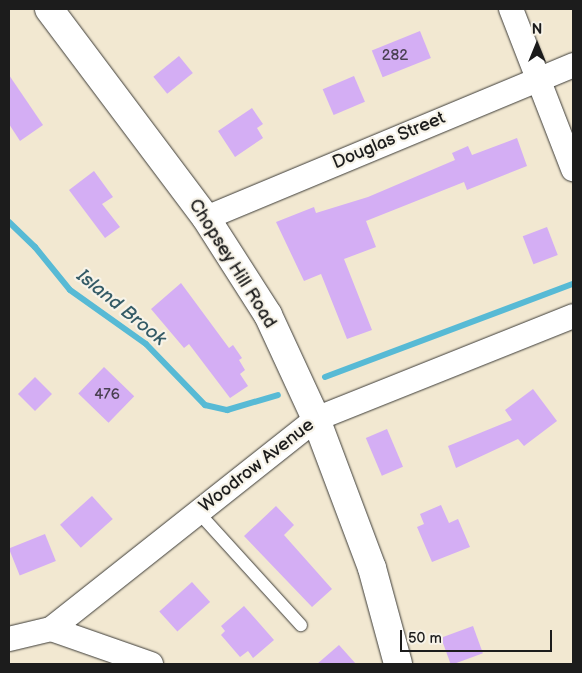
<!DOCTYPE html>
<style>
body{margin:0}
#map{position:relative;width:582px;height:673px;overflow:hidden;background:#f2e8d1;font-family:"Balsamiq Sans",sans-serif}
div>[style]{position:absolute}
.stream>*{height:6px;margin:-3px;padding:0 3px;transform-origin:3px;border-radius:3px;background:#57bad5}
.building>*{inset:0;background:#d4aef4;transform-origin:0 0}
.roads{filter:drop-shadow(0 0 1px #3c3b37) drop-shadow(0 0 1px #3c3b37)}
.service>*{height:12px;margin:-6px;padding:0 6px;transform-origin:6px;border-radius:6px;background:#fff}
.minor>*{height:24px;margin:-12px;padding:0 12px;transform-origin:12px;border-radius:12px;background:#fff}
.tertiary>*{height:28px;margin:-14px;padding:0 14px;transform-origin:14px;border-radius:14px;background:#fff}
span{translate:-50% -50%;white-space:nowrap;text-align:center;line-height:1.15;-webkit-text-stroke:4.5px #f7f3e8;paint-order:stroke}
.number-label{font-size:15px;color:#4a4052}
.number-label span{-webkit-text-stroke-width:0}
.street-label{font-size:18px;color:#1c1c1c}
.water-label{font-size:19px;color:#345b66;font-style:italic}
.frame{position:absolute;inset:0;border:10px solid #1c1c1c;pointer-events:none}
.north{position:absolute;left:512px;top:20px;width:50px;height:50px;-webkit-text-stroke:4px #f7f3e8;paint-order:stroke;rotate:0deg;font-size:14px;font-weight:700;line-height:20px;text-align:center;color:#1c1c1c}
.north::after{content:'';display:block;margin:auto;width:18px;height:22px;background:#1c1c1c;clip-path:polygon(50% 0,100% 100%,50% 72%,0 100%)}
.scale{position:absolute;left:400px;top:630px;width:152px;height:22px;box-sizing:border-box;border:2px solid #1c1c1c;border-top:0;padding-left:6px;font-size:15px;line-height:18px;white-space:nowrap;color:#1c1c1c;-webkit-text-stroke:4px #f7f3e8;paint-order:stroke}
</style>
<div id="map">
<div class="stream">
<div style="left:9px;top:222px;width:36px;rotate:44deg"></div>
<div style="left:35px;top:247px;width:55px;rotate:50.9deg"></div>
<div style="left:70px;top:290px;width:93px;rotate:35.4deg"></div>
<div style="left:146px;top:344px;width:85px;rotate:46deg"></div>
<div style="left:205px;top:405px;width:23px;rotate:13deg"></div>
<div style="left:227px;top:410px;width:53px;rotate:-16.4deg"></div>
<div style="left:325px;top:377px;width:265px;rotate:-20.6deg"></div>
</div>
<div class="building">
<div style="left:420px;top:31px;width:29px;height:52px;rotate:68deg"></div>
<div style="left:179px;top:56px;width:22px;height:33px;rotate:51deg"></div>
<div style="clip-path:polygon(9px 75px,43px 125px,20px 141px,9px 124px)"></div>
<div style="left:354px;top:76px;width:28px;height:34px;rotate:67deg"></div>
<div style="clip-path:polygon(252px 108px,263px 124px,257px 128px,263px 138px,235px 157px,218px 131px)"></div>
<div style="clip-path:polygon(517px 138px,527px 166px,467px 190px,464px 182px,366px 221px,376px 247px,344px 259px,372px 330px,347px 339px,321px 274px,304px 281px,276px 222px,314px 207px,316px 213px,368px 197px,455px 160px,452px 153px,468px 146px,472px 155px)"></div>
<div style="clip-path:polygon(94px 171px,113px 197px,102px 204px,120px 227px,105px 238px,69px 190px)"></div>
<div style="left:547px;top:227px;width:30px;height:26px;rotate:69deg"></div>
<div style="clip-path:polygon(181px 283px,229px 348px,233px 345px,242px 358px,239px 360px,245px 370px,240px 374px,248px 386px,230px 398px,189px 344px,184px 348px,151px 309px)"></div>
<div style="left:104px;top:367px;width:42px;height:37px;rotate:44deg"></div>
<div style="left:35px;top:377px;width:24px;height:24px;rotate:45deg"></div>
<div style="clip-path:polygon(533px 389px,557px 421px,524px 446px,518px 439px,456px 468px,448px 446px,512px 420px,505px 410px)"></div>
<div style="left:387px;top:429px;width:41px;height:23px;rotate:67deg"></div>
<div style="left:92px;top:496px;width:31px;height:43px;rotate:48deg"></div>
<div style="clip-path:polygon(441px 505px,449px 523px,458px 519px,470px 547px,432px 562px,417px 527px,424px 524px,420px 514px)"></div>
<div style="clip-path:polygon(276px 506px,294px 525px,284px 535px,332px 589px,312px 607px,244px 536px)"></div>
<div style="left:45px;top:534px;width:29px;height:39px;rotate:68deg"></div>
<div style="left:192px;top:582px;width:27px;height:44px;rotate:48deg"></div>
<div style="clip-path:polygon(244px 606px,274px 640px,253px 658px,248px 651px,240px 657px,221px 635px,225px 631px,221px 626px)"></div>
<div style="left:473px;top:626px;width:29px;height:34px;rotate:70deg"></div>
<div style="clip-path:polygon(339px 645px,356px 664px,317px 664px)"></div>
</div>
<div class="roads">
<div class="service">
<div style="left:198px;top:512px;width:153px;rotate:47.7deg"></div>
</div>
<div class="minor">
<div style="left:511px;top:9px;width:172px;rotate:68.8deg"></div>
<div style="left:206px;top:218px;width:398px;rotate:-22.6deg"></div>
<div style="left:51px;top:629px;width:338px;rotate:-38.4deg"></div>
<div style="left:316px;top:419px;width:277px;rotate:-21.8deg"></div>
<div style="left:9px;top:639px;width:43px;rotate:-13.4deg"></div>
<div style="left:51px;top:629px;width:106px;rotate:19.3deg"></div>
</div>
<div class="tertiary">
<div style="left:49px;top:9px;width:261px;rotate:53.1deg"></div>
<div style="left:206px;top:218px;width:115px;rotate:57.4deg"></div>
<div style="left:268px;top:315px;width:115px;rotate:65.2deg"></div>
<div style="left:316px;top:419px;width:159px;rotate:69.4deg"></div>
<div style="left:372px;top:568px;width:99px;rotate:74.8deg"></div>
</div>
</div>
<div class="number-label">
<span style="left:395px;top:56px">282</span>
<span style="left:107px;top:395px">476</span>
</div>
<div class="street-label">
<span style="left:389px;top:141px;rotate:-23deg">Douglas Street</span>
<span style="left:232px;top:264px;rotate:58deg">Chopsey Hill Road</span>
<span style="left:257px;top:466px;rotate:-38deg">Woodrow Avenue</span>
</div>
<div class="water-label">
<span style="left:121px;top:308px;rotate:39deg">Island Brook</span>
</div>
<div class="frame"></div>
<div class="north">N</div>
<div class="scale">50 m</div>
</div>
